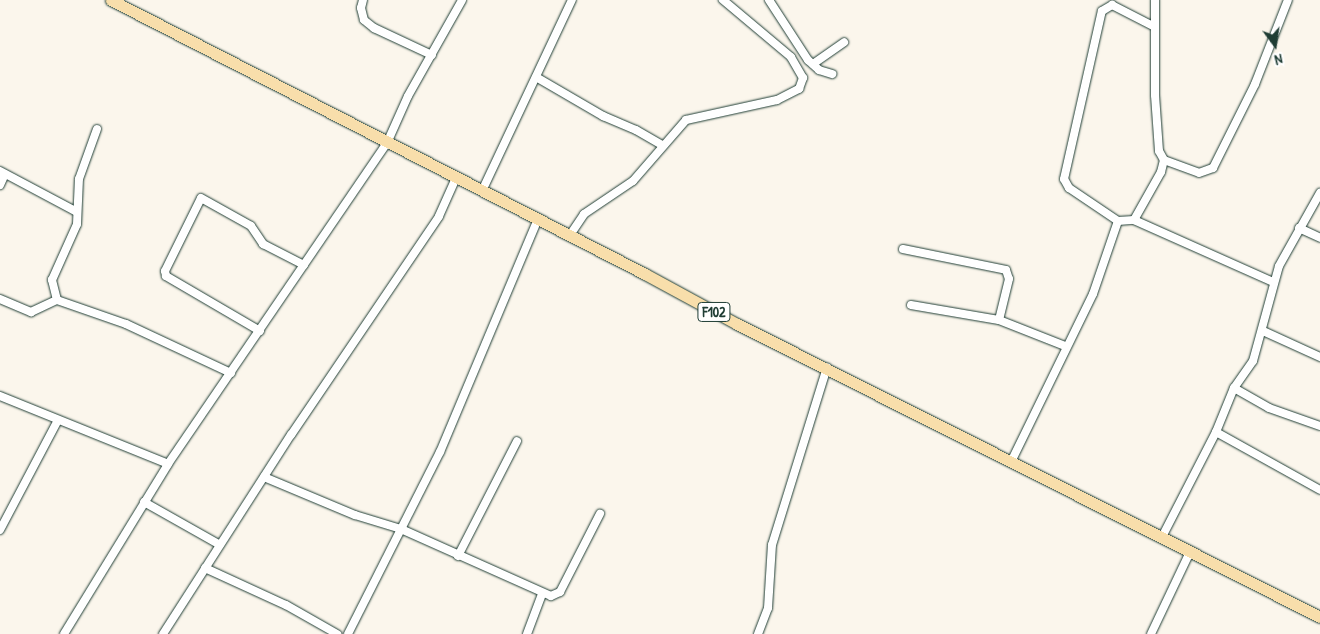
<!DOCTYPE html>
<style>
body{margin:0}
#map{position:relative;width:1320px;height:634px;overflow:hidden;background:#fbf6ec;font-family:"Patrick Hand",sans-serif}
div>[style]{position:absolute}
.roads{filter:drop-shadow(0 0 1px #1f3d34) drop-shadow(0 0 1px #1f3d34)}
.street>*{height:8px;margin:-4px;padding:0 4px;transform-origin:4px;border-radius:4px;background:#fff}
.primary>*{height:11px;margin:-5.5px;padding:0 5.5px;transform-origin:5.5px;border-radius:5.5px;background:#f8deab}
span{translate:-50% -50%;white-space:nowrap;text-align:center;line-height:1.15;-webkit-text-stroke:4px #fff;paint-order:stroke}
.shield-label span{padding:1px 4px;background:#fff;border:1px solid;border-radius:4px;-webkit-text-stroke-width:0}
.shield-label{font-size:14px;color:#1f3d34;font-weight:700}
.north{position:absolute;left:1250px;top:20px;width:50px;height:50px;-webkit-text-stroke:4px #fff;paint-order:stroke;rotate:166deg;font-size:14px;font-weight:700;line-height:20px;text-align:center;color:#1f3d34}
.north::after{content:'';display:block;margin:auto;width:18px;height:22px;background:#1f3d34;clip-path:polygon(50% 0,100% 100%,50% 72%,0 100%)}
</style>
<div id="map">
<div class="roads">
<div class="street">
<div style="left:363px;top:0;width:8px;rotate:104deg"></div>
<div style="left:361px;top:8px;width:12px;rotate:76deg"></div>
<div style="left:364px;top:20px;width:13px;rotate:39deg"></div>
<div style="left:374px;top:28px;width:64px;rotate:25deg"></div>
<div style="left:769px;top:0;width:72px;rotate:57deg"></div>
<div style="left:808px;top:60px;width:15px;rotate:42deg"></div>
<div style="left:819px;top:70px;width:14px;rotate:17deg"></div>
<div style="left:813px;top:64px;width:38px;rotate:-35deg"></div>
<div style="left:536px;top:77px;width:78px;rotate:30.2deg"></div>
<div style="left:603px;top:116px;width:36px;rotate:23deg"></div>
<div style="left:636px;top:130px;width:30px;rotate:30deg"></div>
<div style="left:1164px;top:160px;width:37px;rotate:20deg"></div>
<div style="left:1199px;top:173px;width:15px;rotate:-20deg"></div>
<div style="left:1213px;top:168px;width:94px;rotate:-63.4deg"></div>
<div style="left:1255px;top:84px;width:90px;rotate:-68.6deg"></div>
<div style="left:0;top:171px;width:87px;rotate:28deg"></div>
<div style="left:0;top:185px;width:12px;rotate:-66deg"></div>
<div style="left:482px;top:191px;width:211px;rotate:-64.8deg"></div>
<div style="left:1134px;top:220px;width:152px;rotate:24deg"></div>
<div style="left:1118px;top:221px;width:59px;rotate:-146deg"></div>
<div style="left:1069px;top:188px;width:10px;rotate:-119deg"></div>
<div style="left:1064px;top:179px;width:172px;rotate:-77.3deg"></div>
<div style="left:1102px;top:11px;width:12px;rotate:-31deg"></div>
<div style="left:1112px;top:5px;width:46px;rotate:27.1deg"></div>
<div style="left:1299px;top:228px;width:23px;rotate:25deg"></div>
<div style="left:570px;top:235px;width:25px;rotate:-56deg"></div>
<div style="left:584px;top:214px;width:59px;rotate:-34deg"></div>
<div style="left:633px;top:181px;width:81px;rotate:-49deg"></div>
<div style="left:686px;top:120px;width:93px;rotate:-12.4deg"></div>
<div style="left:777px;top:100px;width:25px;rotate:-27deg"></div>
<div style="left:799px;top:89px;width:12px;rotate:-70deg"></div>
<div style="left:803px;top:78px;width:24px;rotate:-120deg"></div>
<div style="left:791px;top:57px;width:89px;rotate:-140deg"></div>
<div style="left:903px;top:249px;width:105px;rotate:11.5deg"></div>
<div style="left:1006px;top:270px;width:9px;rotate:72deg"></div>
<div style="left:1009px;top:279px;width:42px;rotate:103.7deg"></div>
<div style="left:0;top:299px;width:34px;rotate:23deg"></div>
<div style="left:31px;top:312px;width:29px;rotate:-25deg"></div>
<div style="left:57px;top:300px;width:73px;rotate:19.2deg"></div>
<div style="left:126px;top:324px;width:116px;rotate:25deg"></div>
<div style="left:57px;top:300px;width:21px;rotate:-104deg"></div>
<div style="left:52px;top:280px;width:61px;rotate:-65.9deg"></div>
<div style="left:77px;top:224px;width:45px;rotate:-87.5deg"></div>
<div style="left:79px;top:179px;width:53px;rotate:-70.2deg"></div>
<div style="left:911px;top:305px;width:89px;rotate:9.7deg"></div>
<div style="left:999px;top:320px;width:71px;rotate:21.5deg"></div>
<div style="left:260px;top:331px;width:109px;rotate:-149.7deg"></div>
<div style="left:166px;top:276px;width:5px;rotate:-101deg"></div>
<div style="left:165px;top:271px;width:81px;rotate:-63.7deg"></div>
<div style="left:201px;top:198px;width:57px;rotate:29.2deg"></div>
<div style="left:251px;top:226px;width:22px;rotate:56deg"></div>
<div style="left:263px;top:244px;width:46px;rotate:27.1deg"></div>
<div style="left:1263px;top:331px;width:63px;rotate:24.5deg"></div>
<div style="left:1234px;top:388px;width:40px;rotate:29.7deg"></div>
<div style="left:1269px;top:408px;width:54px;rotate:19.4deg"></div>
<div style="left:0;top:396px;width:181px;rotate:22deg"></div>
<div style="left:1216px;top:432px;width:119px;rotate:29.1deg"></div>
<div style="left:1011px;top:462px;width:187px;rotate:-64deg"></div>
<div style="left:1093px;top:294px;width:77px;rotate:-71.1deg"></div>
<div style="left:1118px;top:221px;width:16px;rotate:-4deg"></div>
<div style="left:1134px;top:220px;width:55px;rotate:-60.6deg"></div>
<div style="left:1161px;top:172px;width:12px;rotate:-76deg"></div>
<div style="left:1164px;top:160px;width:10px;rotate:-119deg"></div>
<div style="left:1159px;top:151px;width:56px;rotate:-94.1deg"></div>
<div style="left:1155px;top:95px;width:95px;rotate:-90deg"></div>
<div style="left:264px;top:477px;width:99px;rotate:22.7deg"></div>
<div style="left:355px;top:515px;width:48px;rotate:16.9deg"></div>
<div style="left:401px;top:529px;width:164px;rotate:24.1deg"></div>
<div style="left:551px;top:596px;width:10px;rotate:-24deg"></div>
<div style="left:560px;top:592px;width:88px;rotate:-62.9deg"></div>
<div style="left:144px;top:502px;width:87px;rotate:29.5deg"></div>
<div style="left:0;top:530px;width:124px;rotate:-62.2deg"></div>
<div style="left:1162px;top:537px;width:118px;rotate:-62.8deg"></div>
<div style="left:1216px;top:432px;width:48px;rotate:-67.8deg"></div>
<div style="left:1234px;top:388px;width:33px;rotate:-55deg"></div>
<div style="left:1253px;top:361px;width:98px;rotate:-74.7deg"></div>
<div style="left:1279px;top:266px;width:84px;rotate:-60.7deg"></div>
<div style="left:458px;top:556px;width:129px;rotate:-62.8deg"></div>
<div style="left:205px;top:568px;width:89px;rotate:24.6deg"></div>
<div style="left:286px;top:605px;width:59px;rotate:29.6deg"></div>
<div style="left:64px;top:634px;width:199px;rotate:-58.5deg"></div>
<div style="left:168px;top:464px;width:389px;rotate:-55.7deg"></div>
<div style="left:387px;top:143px;width:51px;rotate:-65.9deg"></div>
<div style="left:408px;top:96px;width:110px;rotate:-60.6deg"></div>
<div style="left:163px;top:634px;width:237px;rotate:-57.3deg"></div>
<div style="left:291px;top:435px;width:264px;rotate:-55.9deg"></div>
<div style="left:439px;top:216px;width:42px;rotate:-65.9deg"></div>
<div style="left:348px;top:634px;width:204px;rotate:-63.2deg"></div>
<div style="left:440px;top:452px;width:253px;rotate:-67.2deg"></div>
<div style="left:527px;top:634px;width:43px;rotate:-69.4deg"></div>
<div style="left:758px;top:634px;width:28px;rotate:-69deg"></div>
<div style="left:768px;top:608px;width:63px;rotate:-86.4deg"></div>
<div style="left:772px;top:545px;width:186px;rotate:-72.8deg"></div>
<div style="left:1151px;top:634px;width:91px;rotate:-64.6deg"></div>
</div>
<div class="primary">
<div style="left:111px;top:0;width:600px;rotate:27.16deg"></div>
<div style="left:645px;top:274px;width:105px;rotate:28.5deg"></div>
<div style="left:737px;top:324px;width:652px;rotate:26.68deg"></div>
</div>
</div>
<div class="shield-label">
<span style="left:714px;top:312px">F102</span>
</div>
<div class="north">N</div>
</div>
